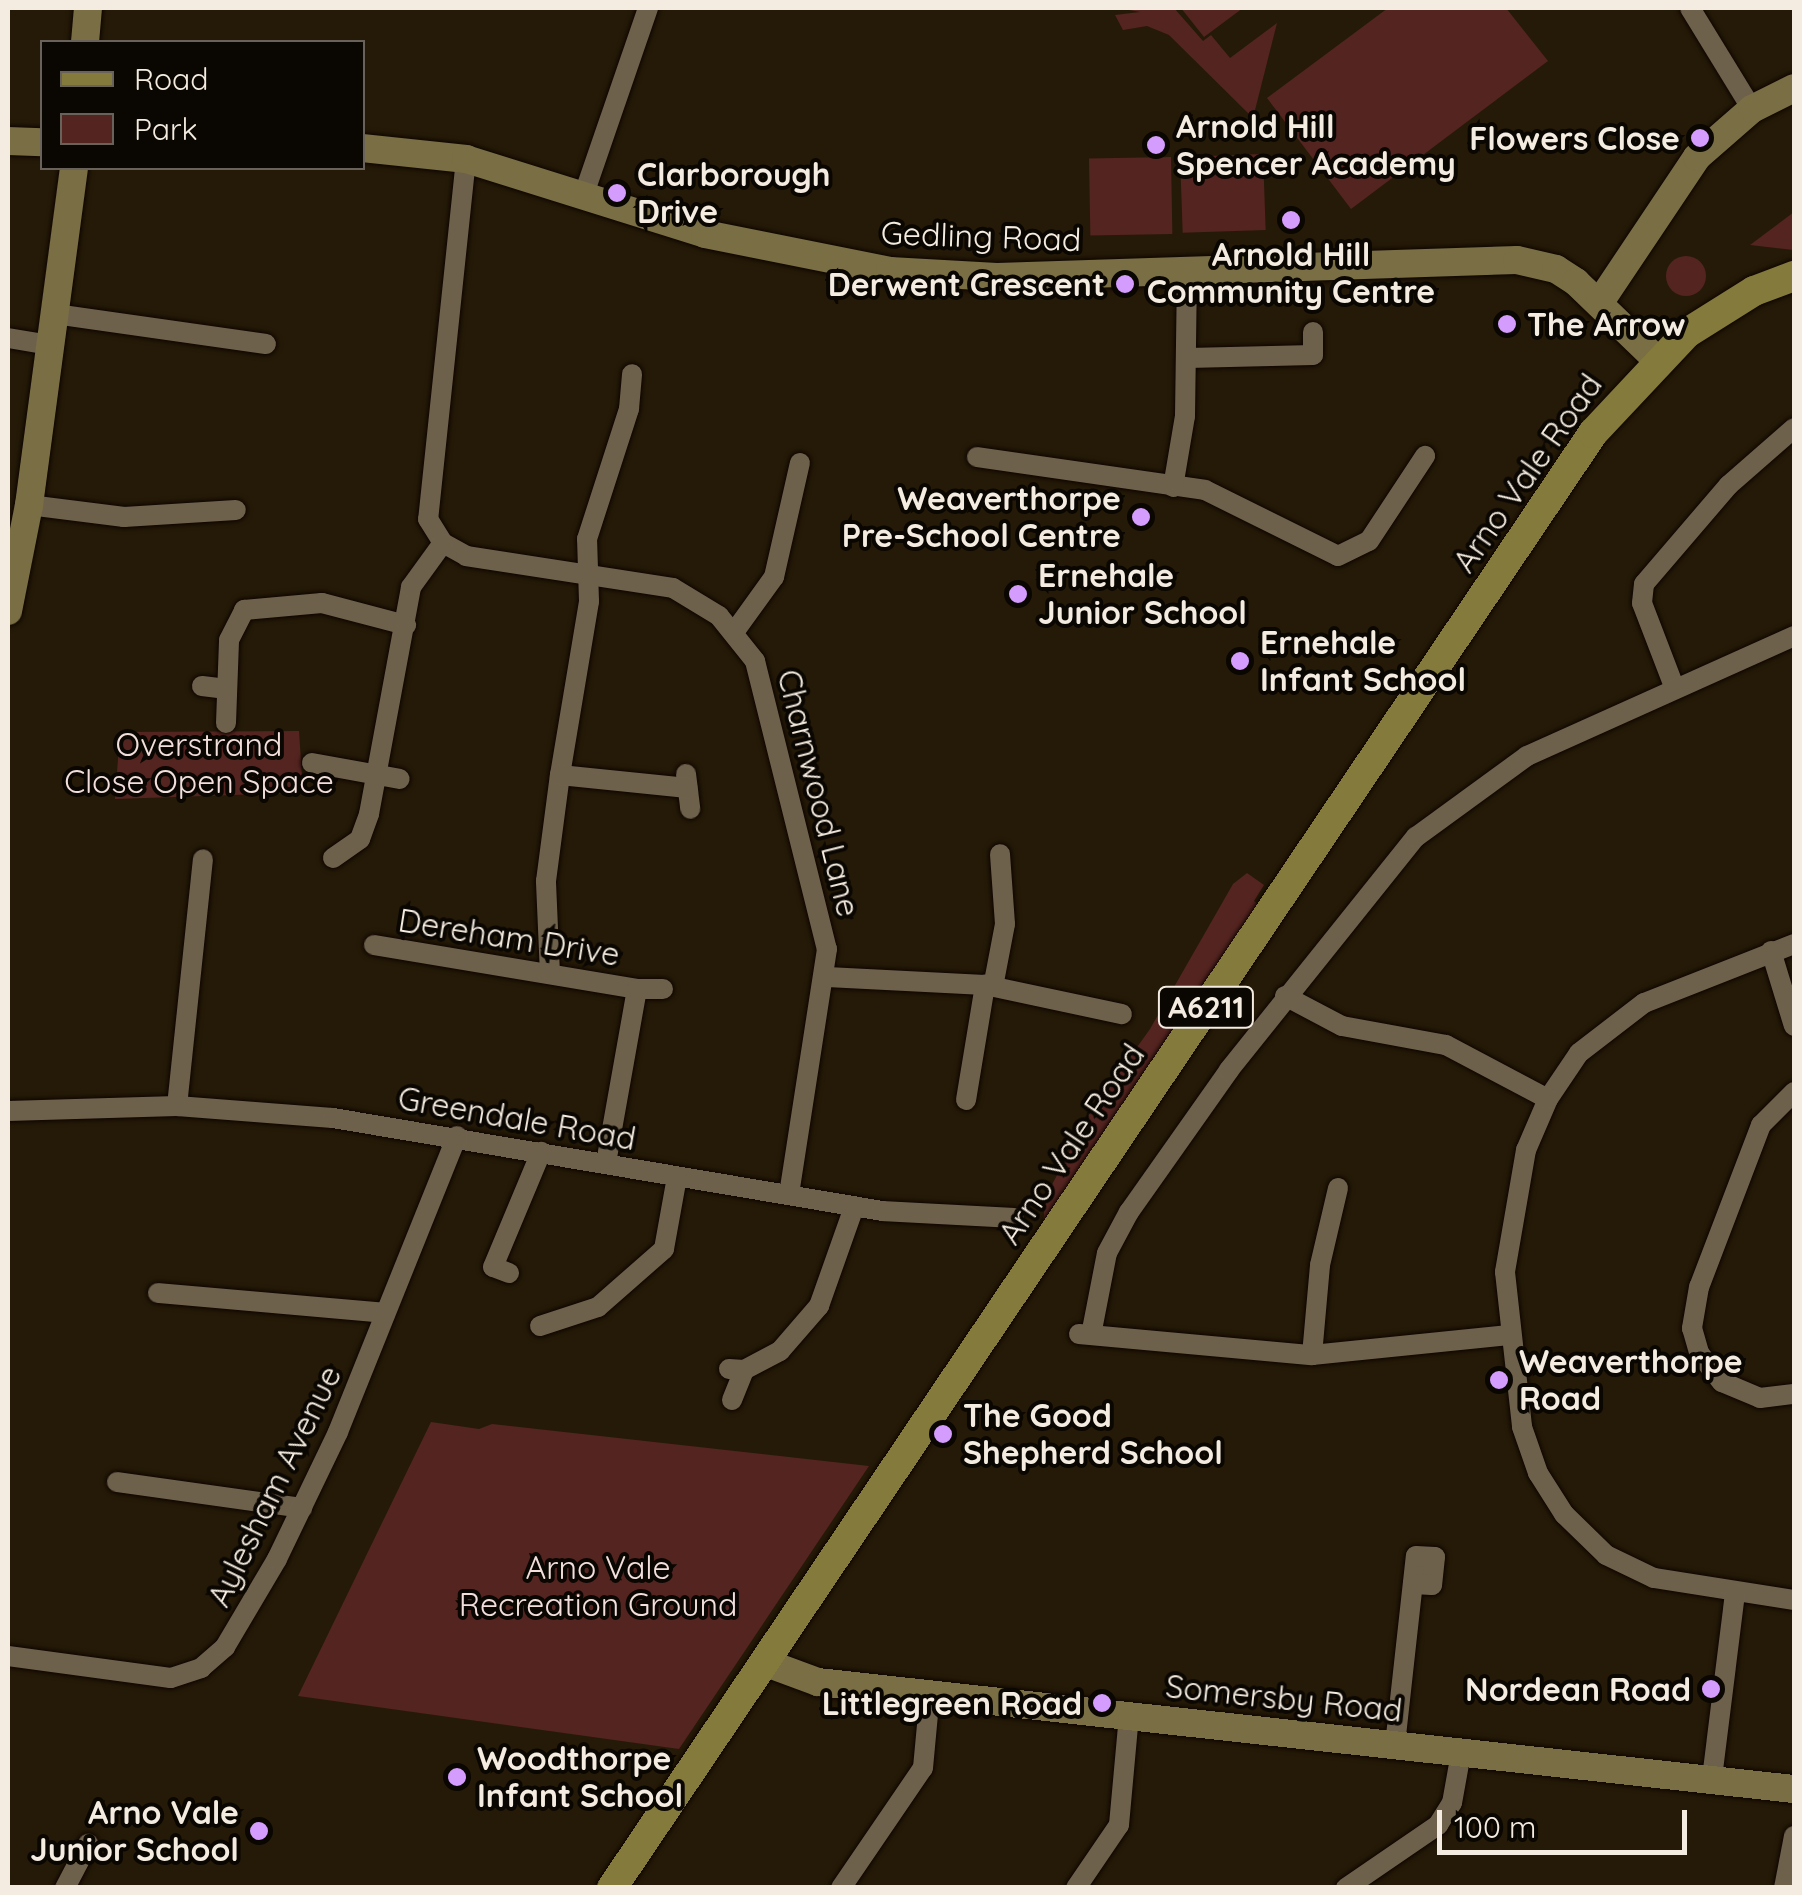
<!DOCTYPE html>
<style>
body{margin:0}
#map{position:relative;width:1802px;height:1895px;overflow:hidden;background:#251a07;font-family:Quicksand,sans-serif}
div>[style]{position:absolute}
.green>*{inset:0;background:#542420;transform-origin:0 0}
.round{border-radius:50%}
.roads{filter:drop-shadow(0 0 2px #0e0500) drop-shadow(0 0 2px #0e0500)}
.street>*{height:20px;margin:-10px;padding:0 10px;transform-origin:10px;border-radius:10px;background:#6e614c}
.secondary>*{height:28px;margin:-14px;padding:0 14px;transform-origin:14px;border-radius:14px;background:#796e44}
.primary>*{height:30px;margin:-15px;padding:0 15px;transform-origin:15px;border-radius:15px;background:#847a3c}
.dots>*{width:28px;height:28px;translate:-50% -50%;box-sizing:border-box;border:5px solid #0a0602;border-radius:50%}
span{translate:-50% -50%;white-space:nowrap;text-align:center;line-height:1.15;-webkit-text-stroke:8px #0a0602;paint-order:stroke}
.shield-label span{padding:2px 8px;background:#0a0602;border:2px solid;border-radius:8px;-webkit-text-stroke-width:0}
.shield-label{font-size:30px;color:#f4ece0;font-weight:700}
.poi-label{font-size:32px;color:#f4ece0;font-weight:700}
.left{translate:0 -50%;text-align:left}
.right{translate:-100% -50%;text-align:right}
.street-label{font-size:32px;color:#f4ece0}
.park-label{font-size:32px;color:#f2dfdc}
.frame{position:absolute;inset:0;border:10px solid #f4ece0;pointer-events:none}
.legend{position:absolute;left:40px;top:40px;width:325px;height:130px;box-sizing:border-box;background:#0a0602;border:2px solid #68625b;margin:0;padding:12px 18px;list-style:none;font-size:30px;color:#f4ece0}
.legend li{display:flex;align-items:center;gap:20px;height:50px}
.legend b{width:50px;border:2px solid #68625b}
.scale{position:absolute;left:1437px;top:1810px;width:250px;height:45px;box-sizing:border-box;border:5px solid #f4ece0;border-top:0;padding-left:12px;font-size:30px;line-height:35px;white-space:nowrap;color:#f4ece0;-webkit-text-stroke:8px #0a0602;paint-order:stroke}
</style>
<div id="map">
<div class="green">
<div style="clip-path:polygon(1118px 8px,1174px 8px,1203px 41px,1211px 35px,1230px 58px,1277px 23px,1253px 118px,1169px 35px,1147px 26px,1123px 30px,1115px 15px,1140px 12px)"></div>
<div style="clip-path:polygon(1181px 8px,1243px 8px,1204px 37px)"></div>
<div style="clip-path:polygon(1388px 8px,1506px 8px,1548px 61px,1351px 209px,1267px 98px)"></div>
<div style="left:1263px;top:154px;width:76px;height:83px;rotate:88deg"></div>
<div style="left:1171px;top:157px;width:77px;height:82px;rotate:89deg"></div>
<div style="clip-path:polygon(1794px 212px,1794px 250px,1750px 245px)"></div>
<div class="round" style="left:1666px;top:256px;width:40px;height:40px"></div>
<div style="clip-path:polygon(299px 731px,302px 776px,311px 778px,294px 793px,115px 799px,120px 732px)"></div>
<div style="clip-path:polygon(1247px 873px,1264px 885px,1254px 901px,1260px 906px,1043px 1226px,1045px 1198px,1088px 1116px,1150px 1029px,1233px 884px)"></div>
<div style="clip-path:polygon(431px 1422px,479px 1429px,492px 1424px,869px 1466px,679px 1749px,298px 1696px)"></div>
</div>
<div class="roads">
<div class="street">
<div style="left:1690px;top:8px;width:119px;rotate:58.5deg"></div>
<div style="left:466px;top:159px;width:362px;rotate:96deg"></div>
<div style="left:428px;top:519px;width:28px;rotate:58deg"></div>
<div style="left:443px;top:543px;width:26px;rotate:29deg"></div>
<div style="left:466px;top:556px;width:209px;rotate:8.8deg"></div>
<div style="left:673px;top:588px;width:54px;rotate:31.3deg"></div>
<div style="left:719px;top:616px;width:58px;rotate:51.3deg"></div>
<div style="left:755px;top:661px;width:297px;rotate:76deg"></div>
<div style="left:827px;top:949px;width:249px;rotate:98.8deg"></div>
<div style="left:584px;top:194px;width:197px;rotate:-71deg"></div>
<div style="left:55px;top:314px;width:213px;rotate:8.1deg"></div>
<div style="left:8px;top:338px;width:43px;rotate:9.5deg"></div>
<div style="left:1188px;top:358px;width:125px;rotate:-1.4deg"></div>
<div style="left:1313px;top:355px;width:23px;rotate:-90deg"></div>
<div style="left:977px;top:457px;width:230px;rotate:8.2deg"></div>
<div style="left:1205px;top:490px;width:148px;rotate:26.4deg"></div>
<div style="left:1338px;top:556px;width:34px;rotate:-26deg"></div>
<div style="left:1369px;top:541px;width:102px;rotate:-56.6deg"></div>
<div style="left:1173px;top:487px;width:72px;rotate:-80.4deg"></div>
<div style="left:1185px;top:416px;width:145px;rotate:-89.2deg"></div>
<div style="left:29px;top:505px;width:96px;rotate:7.2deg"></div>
<div style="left:124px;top:517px;width:112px;rotate:-3.6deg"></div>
<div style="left:735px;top:631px;width:67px;rotate:-54.2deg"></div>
<div style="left:774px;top:577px;width:117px;rotate:-77.2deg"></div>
<div style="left:202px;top:686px;width:25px;rotate:7deg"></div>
<div style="left:1675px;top:689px;width:92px;rotate:-111deg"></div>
<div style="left:1642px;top:603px;width:19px;rotate:-84deg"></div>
<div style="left:1644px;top:584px;width:130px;rotate:-49.4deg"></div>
<div style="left:1729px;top:485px;width:86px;rotate:-41.2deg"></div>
<div style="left:226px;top:723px;width:83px;rotate:-87.9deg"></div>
<div style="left:229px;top:640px;width:34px;rotate:-63deg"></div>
<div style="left:244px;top:610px;width:78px;rotate:-5.1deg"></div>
<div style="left:322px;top:603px;width:87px;rotate:14.7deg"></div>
<div style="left:312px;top:763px;width:89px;rotate:10.3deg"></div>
<div style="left:686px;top:774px;width:35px;rotate:83deg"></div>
<div style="left:560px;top:775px;width:176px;rotate:-80.5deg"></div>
<div style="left:589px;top:601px;width:62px;rotate:-91.8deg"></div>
<div style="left:587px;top:539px;width:137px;rotate:-72.1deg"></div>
<div style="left:629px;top:409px;width:35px;rotate:-85deg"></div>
<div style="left:333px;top:858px;width:33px;rotate:-35deg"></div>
<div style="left:360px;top:839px;width:27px;rotate:-70deg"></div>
<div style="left:369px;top:814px;width:231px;rotate:-79.5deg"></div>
<div style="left:411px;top:587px;width:54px;rotate:-54deg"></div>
<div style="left:1794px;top:944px;width:161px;rotate:158.5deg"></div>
<div style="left:1644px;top:1003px;width:82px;rotate:142.4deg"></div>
<div style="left:1579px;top:1053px;width:55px;rotate:124deg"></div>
<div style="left:1548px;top:1099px;width:56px;rotate:113.3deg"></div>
<div style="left:1526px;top:1150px;width:124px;rotate:99.8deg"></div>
<div style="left:1505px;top:1272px;width:156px;rotate:83.7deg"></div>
<div style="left:1522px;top:1427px;width:49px;rotate:70.8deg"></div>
<div style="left:1538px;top:1473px;width:49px;rotate:57.6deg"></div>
<div style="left:1564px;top:1514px;width:59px;rotate:44.3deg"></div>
<div style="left:1606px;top:1555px;width:53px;rotate:25.6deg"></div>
<div style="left:1654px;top:1578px;width:142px;rotate:8.9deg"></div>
<div style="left:374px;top:945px;width:267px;rotate:9.5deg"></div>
<div style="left:637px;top:989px;width:177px;rotate:100.1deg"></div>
<div style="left:1771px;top:951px;width:78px;rotate:73deg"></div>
<div style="left:550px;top:974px;width:93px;rotate:-92.5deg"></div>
<div style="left:546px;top:881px;width:107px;rotate:-82.5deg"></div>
<div style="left:560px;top:775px;width:128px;rotate:5.8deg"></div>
<div style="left:827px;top:977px;width:158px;rotate:2.9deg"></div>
<div style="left:985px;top:985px;width:140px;rotate:12deg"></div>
<div style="left:993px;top:987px;width:64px;rotate:-79.2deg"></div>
<div style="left:1005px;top:924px;width:70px;rotate:-94.1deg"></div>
<div style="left:637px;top:989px;width:26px"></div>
<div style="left:1285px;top:996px;width:64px;rotate:27.8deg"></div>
<div style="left:1342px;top:1026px;width:106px;rotate:10.4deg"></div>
<div style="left:1446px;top:1045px;width:115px;rotate:27.9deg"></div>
<div style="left:1794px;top:1092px;width:47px;rotate:135deg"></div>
<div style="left:1761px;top:1125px;width:173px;rotate:110.9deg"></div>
<div style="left:1699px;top:1287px;width:42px;rotate:99.7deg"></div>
<div style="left:1692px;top:1328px;width:26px;rotate:74deg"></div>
<div style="left:1699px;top:1353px;width:37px;rotate:52deg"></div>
<div style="left:1722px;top:1382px;width:41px;rotate:22.8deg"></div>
<div style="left:1760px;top:1398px;width:34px;rotate:-7deg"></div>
<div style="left:966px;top:1100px;width:117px;rotate:-80.6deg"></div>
<div style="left:177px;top:1106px;width:248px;rotate:-84deg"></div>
<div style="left:8px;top:1111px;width:169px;rotate:-1.7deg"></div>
<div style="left:177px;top:1106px;width:156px;rotate:4.4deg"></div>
<div style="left:333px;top:1118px;width:557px;rotate:9.61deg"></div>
<div style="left:882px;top:1211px;width:132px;rotate:3deg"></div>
<div style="left:509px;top:1273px;width:17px;rotate:-159deg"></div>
<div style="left:493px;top:1267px;width:125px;rotate:-67.3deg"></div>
<div style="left:158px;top:1293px;width:228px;rotate:5deg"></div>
<div style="left:540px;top:1326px;width:61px;rotate:-18.1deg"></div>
<div style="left:598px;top:1307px;width:88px;rotate:-41.3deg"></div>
<div style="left:664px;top:1249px;width:73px;rotate:-79.8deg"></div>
<div style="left:1092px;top:1330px;width:78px;rotate:-79deg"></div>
<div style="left:1107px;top:1253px;width:47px;rotate:-61.8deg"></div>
<div style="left:1129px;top:1212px;width:174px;rotate:-54.8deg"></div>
<div style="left:1229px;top:1070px;width:299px;rotate:-51.3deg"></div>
<div style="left:1416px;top:837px;width:137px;rotate:-36.1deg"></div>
<div style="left:1527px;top:756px;width:293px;rotate:-24.2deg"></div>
<div style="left:1079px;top:1334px;width:234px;rotate:5.2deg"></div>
<div style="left:1312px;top:1355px;width:198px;rotate:-5.8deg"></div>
<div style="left:1312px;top:1355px;width:90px;rotate:-84.9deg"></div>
<div style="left:1320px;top:1265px;width:79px;rotate:-76.8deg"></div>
<div style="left:729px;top:1369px;width:15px;rotate:4deg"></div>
<div style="left:744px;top:1370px;width:41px;rotate:-27.8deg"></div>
<div style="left:780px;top:1351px;width:60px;rotate:-49.1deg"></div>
<div style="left:819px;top:1306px;width:105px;rotate:-70.5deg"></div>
<div style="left:732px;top:1400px;width:32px;rotate:-68deg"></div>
<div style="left:117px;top:1482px;width:187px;rotate:8deg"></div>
<div style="left:8px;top:1656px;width:164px;rotate:7.7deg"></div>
<div style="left:171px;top:1678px;width:32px;rotate:-18deg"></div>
<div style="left:201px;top:1668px;width:32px;rotate:-41deg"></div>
<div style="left:225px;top:1647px;width:102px;rotate:-59.4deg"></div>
<div style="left:277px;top:1559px;width:141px;rotate:-64.3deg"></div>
<div style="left:338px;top:1432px;width:319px;rotate:-68.1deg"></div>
<div style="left:1395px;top:1745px;width:190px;rotate:-83.7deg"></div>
<div style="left:1416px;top:1556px;width:19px;rotate:3deg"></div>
<div style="left:1435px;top:1557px;width:28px;rotate:96deg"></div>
<div style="left:1432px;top:1585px;width:19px;rotate:-177deg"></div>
<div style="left:1712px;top:1778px;width:185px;rotate:-82.9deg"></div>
<div style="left:65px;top:1888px;width:50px;rotate:-62.4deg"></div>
<div style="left:841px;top:1888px;width:145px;rotate:-55.7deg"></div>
<div style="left:923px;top:1768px;width:75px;rotate:-84.7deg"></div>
<div style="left:1076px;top:1888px;width:76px;rotate:-55.7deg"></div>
<div style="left:1119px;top:1825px;width:109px;rotate:-84.8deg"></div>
<div style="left:1346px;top:1888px;width:112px;rotate:-34.4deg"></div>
<div style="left:1438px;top:1825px;width:26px;rotate:-58deg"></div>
<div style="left:1452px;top:1803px;width:51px;rotate:-79.8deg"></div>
<div style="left:1784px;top:1888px;width:53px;rotate:-79.1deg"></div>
</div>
<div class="secondary">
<div style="left:85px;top:42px;width:34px;rotate:-85deg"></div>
<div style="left:8px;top:141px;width:34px;rotate:2deg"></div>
<div style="left:362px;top:148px;width:105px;rotate:6deg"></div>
<div style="left:466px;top:159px;width:250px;rotate:17.4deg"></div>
<div style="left:705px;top:234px;width:189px;rotate:11.3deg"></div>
<div style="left:890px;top:271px;width:107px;rotate:3.2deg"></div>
<div style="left:997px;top:277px;width:520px;rotate:-1.87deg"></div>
<div style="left:1517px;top:260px;width:40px;rotate:13deg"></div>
<div style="left:1556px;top:269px;width:24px;rotate:33deg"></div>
<div style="left:1576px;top:282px;width:112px;rotate:43.9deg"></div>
<div style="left:1600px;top:302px;width:174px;rotate:-56.2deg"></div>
<div style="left:1697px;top:157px;width:73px;rotate:-41.1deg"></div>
<div style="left:1752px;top:109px;width:47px;rotate:-26.6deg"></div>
<div style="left:8px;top:611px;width:108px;rotate:-78.8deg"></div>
<div style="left:29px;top:505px;width:340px;rotate:-82.4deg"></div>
<div style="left:769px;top:1664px;width:52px;rotate:20.2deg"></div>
<div style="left:818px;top:1682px;width:982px;rotate:6.26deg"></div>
</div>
<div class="primary">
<div style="left:612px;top:1888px;width:1755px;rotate:-56.01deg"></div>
<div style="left:1593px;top:433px;width:137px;rotate:-46.8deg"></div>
<div style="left:1687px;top:333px;width:79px;rotate:-32.1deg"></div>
<div style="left:1754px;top:291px;width:43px;rotate:-20.6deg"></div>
</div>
</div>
<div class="dots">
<div style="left:1700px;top:138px;background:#d39cfd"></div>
<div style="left:1156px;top:145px;background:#d39cfd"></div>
<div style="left:617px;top:193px;background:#d39cfd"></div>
<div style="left:1291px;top:220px;background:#d39cfd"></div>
<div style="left:1125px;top:284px;background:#d39cfd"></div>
<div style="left:1507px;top:324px;background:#d39cfd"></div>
<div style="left:1141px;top:517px;background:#d39cfd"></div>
<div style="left:1018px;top:594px;background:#d39cfd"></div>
<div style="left:1240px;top:661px;background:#d39cfd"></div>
<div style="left:1499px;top:1380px;background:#d39cfd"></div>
<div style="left:943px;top:1434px;background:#d39cfd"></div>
<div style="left:1711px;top:1689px;background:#d39cfd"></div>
<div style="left:1102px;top:1703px;background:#d39cfd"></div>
<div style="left:457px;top:1777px;background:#d39cfd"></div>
<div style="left:259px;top:1831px;background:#d39cfd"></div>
</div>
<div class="shield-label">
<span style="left:1206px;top:1007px">A6211</span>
</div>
<div class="poi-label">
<span class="left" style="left:1176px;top:145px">Arnold Hill<br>Spencer Academy</span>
<span class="right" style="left:1680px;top:138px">Flowers Close</span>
<span class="left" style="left:637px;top:193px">Clarborough<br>Drive</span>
<span style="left:1291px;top:273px">Arnold Hill<br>Community Centre</span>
<span class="right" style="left:1105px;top:284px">Derwent Crescent</span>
<span class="left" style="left:1527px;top:324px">The Arrow</span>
<span class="right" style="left:1121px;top:517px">Weaverthorpe<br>Pre-School Centre</span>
<span class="left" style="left:1038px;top:594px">Ernehale<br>Junior School</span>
<span class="left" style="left:1260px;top:661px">Ernehale<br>Infant School</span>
<span class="left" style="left:1519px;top:1380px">Weaverthorpe<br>Road</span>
<span class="left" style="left:963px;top:1434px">The Good<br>Shepherd School</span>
<span class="right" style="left:1691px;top:1689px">Nordean Road</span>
<span class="right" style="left:1082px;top:1703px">Littlegreen Road</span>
<span class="left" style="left:477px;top:1777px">Woodthorpe<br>Infant School</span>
<span class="right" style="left:239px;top:1831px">Arno Vale<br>Junior School</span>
</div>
<div class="street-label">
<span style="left:981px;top:236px;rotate:2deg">Gedling Road</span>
<span style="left:1527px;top:473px;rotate:-55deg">Arno Vale Road</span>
<span style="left:819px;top:793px;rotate:76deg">Charnwood Lane</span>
<span style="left:509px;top:937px;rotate:9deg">Dereham Drive</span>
<span style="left:517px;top:1118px;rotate:10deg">Greendale Road</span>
<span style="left:1071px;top:1144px;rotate:-56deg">Arno Vale Road</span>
<span style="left:274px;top:1486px;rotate:-64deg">Aylesham Avenue</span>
<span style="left:1284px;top:1698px;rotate:6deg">Somersby Road</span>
</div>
<div class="park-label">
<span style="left:199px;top:763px">Overstrand<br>Close Open Space</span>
<span style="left:598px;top:1586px">Arno Vale<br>Recreation Ground</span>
</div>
<div class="frame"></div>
<ul class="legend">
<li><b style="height:12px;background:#847a3c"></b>Road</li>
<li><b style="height:28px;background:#542420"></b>Park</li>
</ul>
<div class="scale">100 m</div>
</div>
